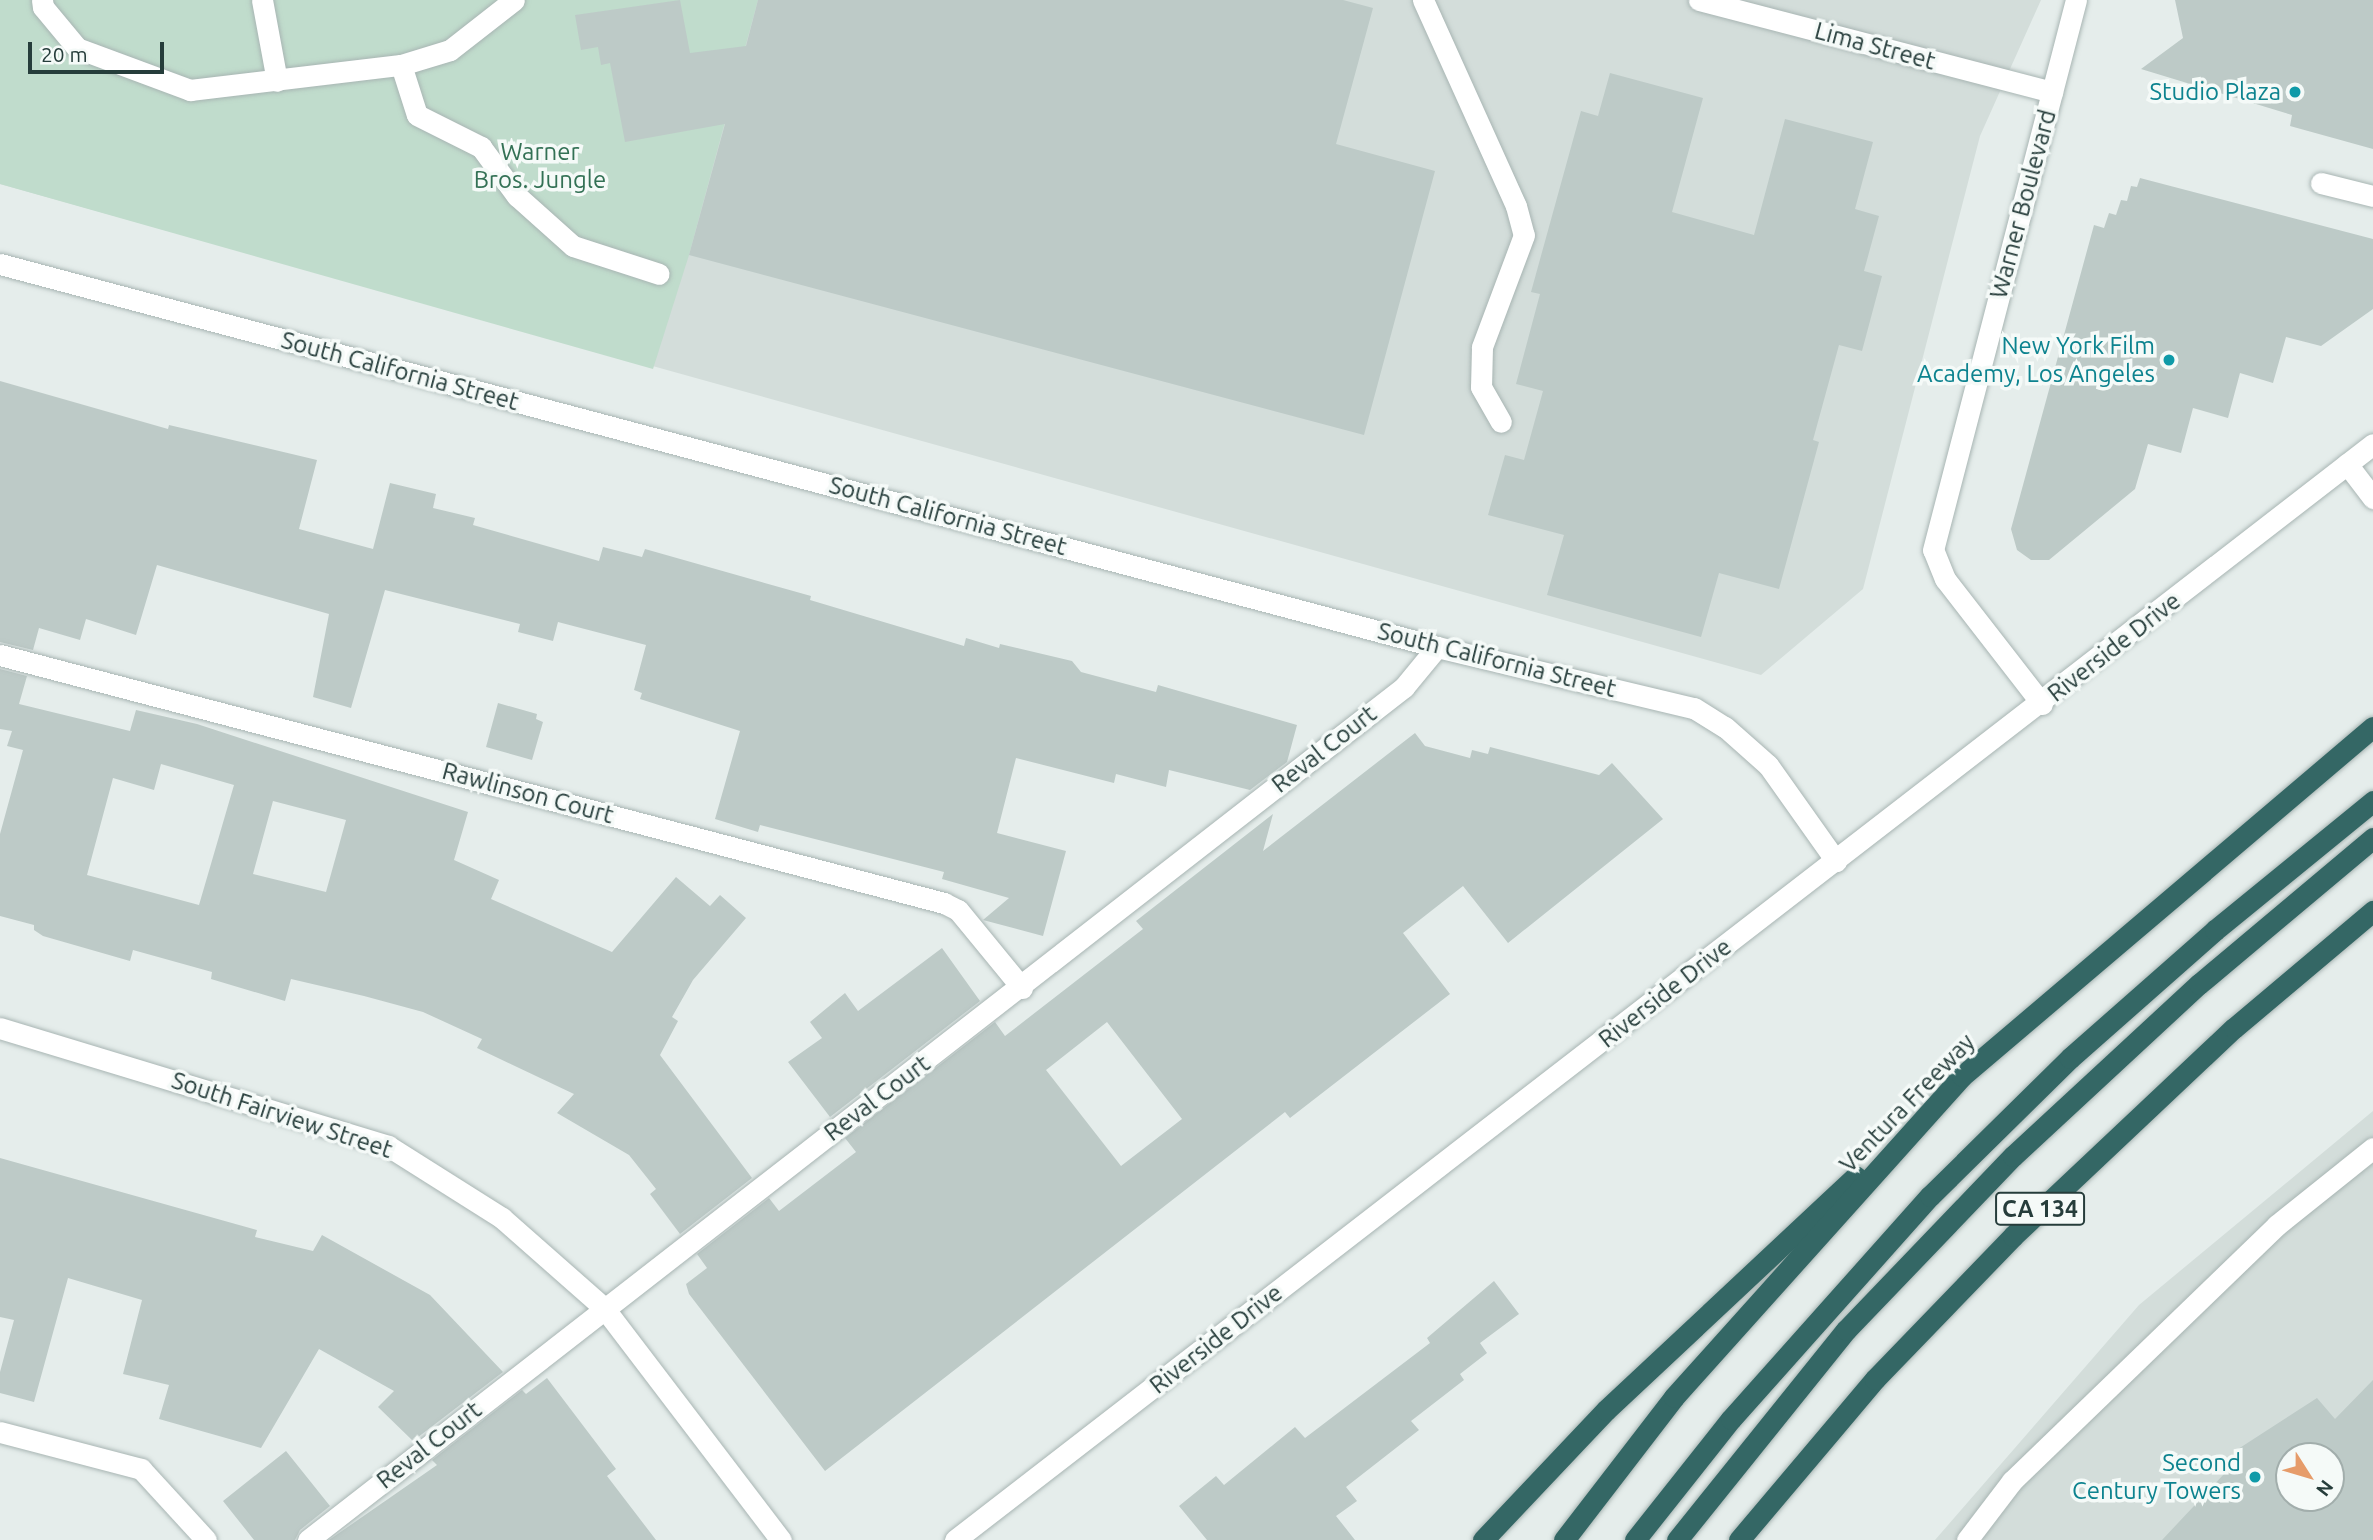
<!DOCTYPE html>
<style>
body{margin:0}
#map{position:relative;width:2373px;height:1540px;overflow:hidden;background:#e5edeb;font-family:Ubuntu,sans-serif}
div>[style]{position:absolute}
.built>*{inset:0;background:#d3ddda}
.green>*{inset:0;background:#c0dccc}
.building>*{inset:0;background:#bdcac7}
.roads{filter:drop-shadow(0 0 2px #a8b5b3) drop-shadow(0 0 2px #a8b5b3)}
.service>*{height:21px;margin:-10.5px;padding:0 10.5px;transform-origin:10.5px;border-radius:10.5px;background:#fff}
.minor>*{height:21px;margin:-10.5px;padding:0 10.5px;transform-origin:10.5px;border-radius:10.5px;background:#fff}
.secondary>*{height:21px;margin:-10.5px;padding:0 10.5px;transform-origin:10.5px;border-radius:10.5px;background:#fff}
.motorway>*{height:21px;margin:-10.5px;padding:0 10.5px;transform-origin:10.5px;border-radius:10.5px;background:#346765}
.dots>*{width:19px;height:19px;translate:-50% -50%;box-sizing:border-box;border:4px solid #f5faf8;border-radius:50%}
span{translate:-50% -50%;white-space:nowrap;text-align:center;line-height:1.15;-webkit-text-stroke:7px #f5faf8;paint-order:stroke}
.shield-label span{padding:2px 5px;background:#f5faf8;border:2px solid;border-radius:5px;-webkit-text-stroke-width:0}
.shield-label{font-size:23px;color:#263d3b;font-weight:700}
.street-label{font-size:24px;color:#263d3b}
.culture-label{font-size:24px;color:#0d838f}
.right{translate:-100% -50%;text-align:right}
.park-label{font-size:24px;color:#337155}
.north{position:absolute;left:2275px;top:1442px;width:70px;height:70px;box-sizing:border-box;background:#f5faf8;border:2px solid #a2aeac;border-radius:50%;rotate:127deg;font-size:19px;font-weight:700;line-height:28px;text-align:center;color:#263d3b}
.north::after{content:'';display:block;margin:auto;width:24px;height:32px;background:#e69c6a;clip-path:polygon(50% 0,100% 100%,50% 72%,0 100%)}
.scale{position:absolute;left:28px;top:42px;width:136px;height:32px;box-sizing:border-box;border:4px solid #263d3b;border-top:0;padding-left:9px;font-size:21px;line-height:24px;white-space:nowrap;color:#263d3b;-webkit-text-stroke:5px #f5faf8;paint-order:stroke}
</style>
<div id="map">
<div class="built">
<div style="clip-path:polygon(0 0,2041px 0,1980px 136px,1863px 589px,1761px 675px,0 184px)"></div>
<div style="clip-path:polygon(evenodd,2373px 1111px,2373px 1540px,1935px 1540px,2139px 1305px,2373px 1111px,2289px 1456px,2331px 1456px,2331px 1498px,2289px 1498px,2289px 1456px)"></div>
</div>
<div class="green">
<div style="clip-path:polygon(0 0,758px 0,689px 255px,653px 369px,0 184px)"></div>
</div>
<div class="building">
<div style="clip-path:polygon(680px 0,690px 53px,746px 46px,758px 0,1343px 0,1373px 8px,1336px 144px,1435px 171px,1364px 435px,689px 255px,725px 124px,625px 142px,610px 63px,601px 65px,598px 47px,581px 50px,575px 15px)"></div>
<div style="clip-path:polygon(2175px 0,2373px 0,2373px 149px,2290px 126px,2292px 115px,2141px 69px,2183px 38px)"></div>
<div style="clip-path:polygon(1610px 73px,1703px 98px,1672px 212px,1754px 235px,1785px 119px,1873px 142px,1855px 209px,1879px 216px,1864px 271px,1882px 276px,1862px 351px,1839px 345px,1813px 440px,1819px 442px,1779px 589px,1719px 573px,1701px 637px,1547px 595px,1564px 535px,1488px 515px,1505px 455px,1524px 460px,1543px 391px,1516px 384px,1540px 294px,1531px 292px,1581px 111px,1598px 116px)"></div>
<div style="clip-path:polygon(2140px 178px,2373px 239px,2373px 309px,2321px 346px,2286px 337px,2273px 383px,2240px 373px,2228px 418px,2193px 408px,2181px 453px,2148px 444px,2135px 489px,2049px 560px,2031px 560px,2017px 550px,2011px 529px,2094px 225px,2104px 228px,2109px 213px,2116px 215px,2121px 200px,2127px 201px,2131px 186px,2137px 187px)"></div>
<div style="clip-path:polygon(0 381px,168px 429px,169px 425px,317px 460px,299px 529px,373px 549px,390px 483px,436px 494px,433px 508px,475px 518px,473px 525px,599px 561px,603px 547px,642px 557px,645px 549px,811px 596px,810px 600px,964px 646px,966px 638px,999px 648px,1000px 644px,1072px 661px,1081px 672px,1156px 692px,1158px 685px,1297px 725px,1287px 762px,1250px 790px,1169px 770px,1166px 787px,1116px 774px,1114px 783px,1016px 758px,997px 833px,1066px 851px,1043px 936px,983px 920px,1009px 898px,942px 879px,944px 872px,760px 825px,758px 832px,715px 819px,740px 731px,640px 699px,642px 693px,634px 690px,646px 645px,558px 622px,553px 641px,518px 632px,520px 624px,385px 590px,351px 708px,313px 697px,329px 614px,157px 565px,136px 635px,86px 619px,80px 640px,39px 628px,33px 650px,0 642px)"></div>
<div style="clip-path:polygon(evenodd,0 669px,27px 676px,19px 704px,130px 731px,136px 710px,197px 724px,468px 812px,454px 860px,499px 880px,491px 899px,612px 952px,676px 877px,710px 906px,720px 895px,746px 918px,693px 980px,672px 1017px,678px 1021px,660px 1055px,752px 1178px,680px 1234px,650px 1194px,656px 1189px,629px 1155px,557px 1113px,574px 1094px,477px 1048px,482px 1039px,423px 1012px,364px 996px,291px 979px,285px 1001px,211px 979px,212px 972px,133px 950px,130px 961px,43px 936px,34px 930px,34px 925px,0 916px,0 834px,23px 750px,7px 746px,12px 731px,0 729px,0 669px,161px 764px,234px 785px,199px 905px,87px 875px,113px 778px,154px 790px,161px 764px,0 669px,273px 801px,346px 820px,326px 892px,253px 874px,273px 801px)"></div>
<div style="clip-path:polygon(498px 703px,537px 714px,536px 719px,543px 722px,532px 760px,486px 747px)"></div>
<div style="clip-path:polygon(evenodd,1415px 733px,1425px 746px,1470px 758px,1472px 750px,1488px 754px,1490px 747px,1599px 775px,1612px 763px,1663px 819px,1508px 943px,1463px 886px,1403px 933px,1450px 994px,1290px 1118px,1285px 1112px,825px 1471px,689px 1294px,686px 1284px,707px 1268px,697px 1254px,769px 1198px,779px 1211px,856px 1152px,845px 1138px,995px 1022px,1005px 1036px,1143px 929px,1136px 921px,1273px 814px,1263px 851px,1415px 733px,1107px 1022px,1182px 1119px,1121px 1166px,1046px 1070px,1107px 1022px)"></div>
<div style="clip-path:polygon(942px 948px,980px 1001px,830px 1117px,788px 1062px,822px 1038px,810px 1022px,845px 993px,858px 1011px)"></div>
<div style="clip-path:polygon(0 1158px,257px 1230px,255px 1237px,313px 1251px,322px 1235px,430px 1295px,503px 1372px,413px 1441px,378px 1407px,394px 1391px,319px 1349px,261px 1448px,159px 1419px,169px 1385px,123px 1374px,142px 1300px,68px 1278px,34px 1402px,0 1393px,0 1372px,14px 1320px,0 1317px)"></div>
<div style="clip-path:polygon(1494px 1281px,1519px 1314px,1480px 1343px,1487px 1353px,1460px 1374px,1464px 1380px,1411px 1421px,1419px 1430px,1346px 1487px,1357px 1501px,1336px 1516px,1355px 1540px,1207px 1540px,1179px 1506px,1216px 1476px,1224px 1485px,1295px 1427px,1305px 1438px,1430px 1343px,1427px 1338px)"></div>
<div style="clip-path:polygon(547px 1378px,616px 1469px,607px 1476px,656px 1540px,329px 1540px,437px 1465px,432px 1460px,522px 1390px,526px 1394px)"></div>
<div style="clip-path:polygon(evenodd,2373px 1380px,2373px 1540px,2162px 1540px,2240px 1457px,2235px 1451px,2317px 1398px,2335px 1419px,2373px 1380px,2289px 1456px,2331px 1456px,2331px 1498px,2289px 1498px,2289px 1456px)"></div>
<div style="clip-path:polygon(286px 1451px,330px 1506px,300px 1530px,295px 1540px,254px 1540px,223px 1501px)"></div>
</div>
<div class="roads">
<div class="service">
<div style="left:42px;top:0;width:7px;rotate:82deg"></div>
<div style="left:43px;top:7px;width:53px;rotate:50.3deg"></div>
<div style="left:77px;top:48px;width:121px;rotate:20.4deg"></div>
<div style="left:190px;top:90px;width:212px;rotate:-6.8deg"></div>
<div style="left:401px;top:65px;width:51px;rotate:-17deg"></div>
<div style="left:450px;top:50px;width:81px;rotate:-38deg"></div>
<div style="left:262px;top:0;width:82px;rotate:79.5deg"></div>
<div style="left:1423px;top:0;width:226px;rotate:65.7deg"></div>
<div style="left:1516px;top:206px;width:30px;rotate:75deg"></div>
<div style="left:1524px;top:235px;width:120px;rotate:110.6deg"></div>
<div style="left:1482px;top:347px;width:40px;rotate:91.4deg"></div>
<div style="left:1481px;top:387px;width:40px;rotate:60.3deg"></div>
<div style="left:1699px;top:0;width:365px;rotate:14.6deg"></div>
<div style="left:401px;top:65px;width:52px;rotate:72.3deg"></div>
<div style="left:417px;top:115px;width:72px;rotate:26.6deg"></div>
<div style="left:481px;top:147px;width:61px;rotate:53.7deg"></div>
<div style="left:517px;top:196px;width:75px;rotate:41.8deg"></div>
<div style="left:573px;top:246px;width:90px;rotate:18deg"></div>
<div style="left:2321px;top:183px;width:54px;rotate:14deg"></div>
<div style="left:0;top:655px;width:976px;rotate:14.72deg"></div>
<div style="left:944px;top:903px;width:16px;rotate:27deg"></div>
<div style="left:958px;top:910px;width:101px;rotate:50.6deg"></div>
<div style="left:0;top:1432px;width:146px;rotate:14.7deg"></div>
<div style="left:141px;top:1469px;width:96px;rotate:47.5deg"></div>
<div style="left:308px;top:1540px;width:1389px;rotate:-37.89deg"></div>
<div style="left:1404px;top:687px;width:52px;rotate:-50.5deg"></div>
<div style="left:1967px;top:1540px;width:74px;rotate:-52.7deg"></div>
<div style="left:2012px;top:1481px;width:368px;rotate:-44deg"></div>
<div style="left:2277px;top:1225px;width:123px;rotate:-38.7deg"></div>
</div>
<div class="minor">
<div style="left:0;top:264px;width:1487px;rotate:14.92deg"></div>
<div style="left:1437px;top:647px;width:264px;rotate:13.4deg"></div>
<div style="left:1694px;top:708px;width:36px;rotate:32deg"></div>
<div style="left:1725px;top:727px;width:57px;rotate:41.5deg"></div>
<div style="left:1768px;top:765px;width:118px;rotate:54.7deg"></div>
<div style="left:2347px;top:464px;width:43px;rotate:52.6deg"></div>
<div style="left:2042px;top:704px;width:158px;rotate:-127.8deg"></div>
<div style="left:1945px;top:579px;width:31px;rotate:-112deg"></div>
<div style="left:1933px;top:550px;width:568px;rotate:-75.43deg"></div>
<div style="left:0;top:1028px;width:406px;rotate:16.9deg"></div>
<div style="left:388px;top:1146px;width:135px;rotate:32.3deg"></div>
<div style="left:502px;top:1218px;width:136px;rotate:41.4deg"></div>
<div style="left:604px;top:1308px;width:292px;rotate:52.7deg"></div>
</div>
<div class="secondary">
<div style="left:955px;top:1540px;width:1792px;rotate:-37.7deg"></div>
</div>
<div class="motorway">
<div style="left:1483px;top:1540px;width:179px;rotate:-46.6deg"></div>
<div style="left:1606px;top:1410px;width:342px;rotate:-43.1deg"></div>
<div style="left:1564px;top:1540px;width:180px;rotate:-52.4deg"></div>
<div style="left:1674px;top:1397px;width:431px;rotate:-48.1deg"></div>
<div style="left:1962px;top:1076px;width:539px;rotate:-40.34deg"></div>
<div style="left:1635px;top:1540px;width:154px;rotate:-51.6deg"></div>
<div style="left:1731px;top:1419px;width:299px;rotate:-48.3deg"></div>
<div style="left:1930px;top:1196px;width:197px;rotate:-44.6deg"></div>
<div style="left:2070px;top:1058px;width:193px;rotate:-41.4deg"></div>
<div style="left:2215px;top:930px;width:204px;rotate:-39.2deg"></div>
<div style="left:1677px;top:1540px;width:270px;rotate:-51.2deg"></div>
<div style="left:1846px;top:1330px;width:241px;rotate:-46.2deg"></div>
<div style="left:2013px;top:1156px;width:253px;rotate:-42.8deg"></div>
<div style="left:2199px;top:984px;width:227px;rotate:-40deg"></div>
<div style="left:1739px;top:1540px;width:211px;rotate:-49.8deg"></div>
<div style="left:1875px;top:1379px;width:199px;rotate:-46deg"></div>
<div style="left:2013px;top:1236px;width:303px;rotate:-43.3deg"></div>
<div style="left:2234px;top:1028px;width:182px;rotate:-40.1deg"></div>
</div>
</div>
<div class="dots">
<div style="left:2295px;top:92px;background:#0f9aa8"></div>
<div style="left:2169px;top:360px;background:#0f9aa8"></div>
<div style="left:2255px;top:1477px;background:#0f9aa8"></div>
</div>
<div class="shield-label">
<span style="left:2040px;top:1209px">CA 134</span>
</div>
<div class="street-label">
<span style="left:1875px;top:46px;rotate:15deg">Lima Street</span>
<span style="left:2023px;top:204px;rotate:-75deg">Warner Boulevard</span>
<span style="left:400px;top:371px;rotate:15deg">South California Street</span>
<span style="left:948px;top:516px;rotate:15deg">South California Street</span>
<span style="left:2114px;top:647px;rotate:-38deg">Riverside Drive</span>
<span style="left:1497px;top:660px;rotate:14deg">South California Street</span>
<span style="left:1324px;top:749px;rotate:-38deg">Reval Court</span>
<span style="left:528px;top:793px;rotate:15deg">Rawlinson Court</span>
<span style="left:1665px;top:993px;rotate:-38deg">Riverside Drive</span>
<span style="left:877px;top:1098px;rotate:-37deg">Reval Court</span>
<span style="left:1907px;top:1103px;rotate:-46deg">Ventura Freeway</span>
<span style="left:282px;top:1115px;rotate:18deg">South Fairview Street</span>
<span style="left:1216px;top:1339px;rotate:-38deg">Riverside Drive</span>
<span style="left:429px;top:1445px;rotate:-38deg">Reval Court</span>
</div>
<div class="culture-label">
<span class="right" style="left:2281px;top:92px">Studio Plaza</span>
<span class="right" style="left:2155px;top:360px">New York Film<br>Academy, Los Angeles</span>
<span class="right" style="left:2241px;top:1477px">Second<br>Century Towers</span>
</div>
<div class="park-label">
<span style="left:540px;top:166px">Warner<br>Bros. Jungle</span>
</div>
<div class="north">N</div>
<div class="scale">20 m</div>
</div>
